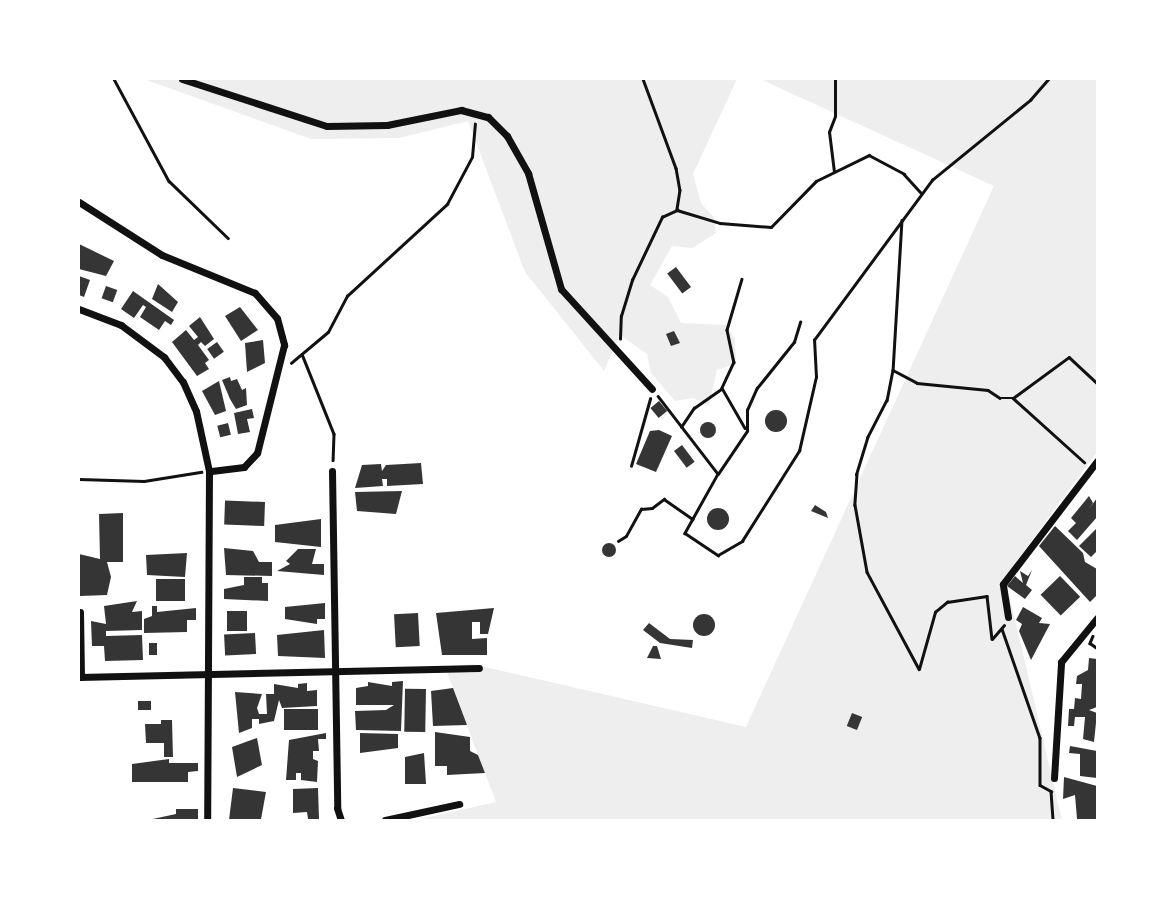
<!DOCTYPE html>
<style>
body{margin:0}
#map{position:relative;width:1176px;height:899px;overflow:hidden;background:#fff;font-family:Figtree,sans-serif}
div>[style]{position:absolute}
.green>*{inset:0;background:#eee}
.building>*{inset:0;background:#353535;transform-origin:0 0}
.round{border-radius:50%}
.path>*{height:2.5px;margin:-1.25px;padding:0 1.25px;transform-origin:1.25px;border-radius:1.25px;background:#111}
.minor>*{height:7px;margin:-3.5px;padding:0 3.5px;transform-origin:3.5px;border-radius:3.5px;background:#111}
span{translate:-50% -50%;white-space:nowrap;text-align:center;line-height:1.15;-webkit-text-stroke:7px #fff;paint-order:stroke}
.frame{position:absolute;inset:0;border:80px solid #fff;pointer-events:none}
</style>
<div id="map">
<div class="green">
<div style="clip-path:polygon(144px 79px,737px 79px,693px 174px,701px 203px,714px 218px,716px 233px,692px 248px,672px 246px,650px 285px,668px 297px,681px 323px,726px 325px,735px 339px,736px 364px,717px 370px,709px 405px,693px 398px,675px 401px,651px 373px,647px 354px,620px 335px,604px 371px,525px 272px,468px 121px,399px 138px,311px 139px)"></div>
<div style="clip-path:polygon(760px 79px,1097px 79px,1097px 452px,1001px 582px,1010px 598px,1062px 820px,416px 820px,496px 802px,445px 667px,472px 664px,746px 727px,994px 186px)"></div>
</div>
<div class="building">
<div style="clip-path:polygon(79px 244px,114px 261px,106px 276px,79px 269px)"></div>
<div style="left:676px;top:267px;width:25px;height:11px;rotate:53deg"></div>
<div style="clip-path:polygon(79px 276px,90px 280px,84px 297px,79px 295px)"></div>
<div style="clip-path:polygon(158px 284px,178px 302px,172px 312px,152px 299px)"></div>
<div style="left:106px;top:286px;width:12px;height:13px;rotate:20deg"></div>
<div style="clip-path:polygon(133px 291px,174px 320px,171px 325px,165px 321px,159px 330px,140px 317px,146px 307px,143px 305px,134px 318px,121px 309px)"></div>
<div style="clip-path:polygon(240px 307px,258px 330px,241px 341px,225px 316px)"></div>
<div style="clip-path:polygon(200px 317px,214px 339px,205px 346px,201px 342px,198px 345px,209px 360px,205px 363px,209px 369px,197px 376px,172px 342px,186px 330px,194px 340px,198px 337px,189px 326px)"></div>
<div style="clip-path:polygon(674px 331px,680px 343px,671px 346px,666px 334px)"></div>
<div style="clip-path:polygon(263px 340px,265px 363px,247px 372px,245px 343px)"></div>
<div style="left:217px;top:342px;width:12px;height:12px;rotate:55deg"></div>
<div style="clip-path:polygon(230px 377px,231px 381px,237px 379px,242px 390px,246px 388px,247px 405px,236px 409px,230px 399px,222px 380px)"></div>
<div style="clip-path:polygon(219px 381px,226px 411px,215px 415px,202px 391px)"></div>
<div style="left:659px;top:401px;width:13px;height:11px;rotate:51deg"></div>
<div style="clip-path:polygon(252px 409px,254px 418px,247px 419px,250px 432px,238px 434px,234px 413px)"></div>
<div class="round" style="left:765px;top:410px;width:22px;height:22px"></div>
<div class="round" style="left:700px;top:422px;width:16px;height:16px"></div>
<div style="left:228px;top:423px;width:12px;height:11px;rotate:76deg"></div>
<div style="clip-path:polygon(659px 430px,672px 436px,656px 472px,636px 464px,650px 431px)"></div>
<div style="left:682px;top:445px;width:21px;height:10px;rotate:53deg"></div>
<div style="clip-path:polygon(421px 463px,423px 484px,387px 486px,387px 479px,382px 479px,383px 486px,355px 488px,362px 465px,381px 464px,382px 471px,386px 465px)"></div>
<div style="clip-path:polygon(402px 491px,396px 514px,357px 511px,355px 492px)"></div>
<div style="clip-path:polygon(1089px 496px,1093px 503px,1089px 509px,1097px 498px,1097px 517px,1077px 540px,1068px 531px,1076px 523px,1071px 518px)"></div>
<div style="left:265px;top:502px;width:24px;height:40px;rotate:92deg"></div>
<div style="clip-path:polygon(815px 505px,826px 512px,828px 518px,811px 511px)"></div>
<div class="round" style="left:707px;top:508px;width:22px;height:22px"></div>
<div style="clip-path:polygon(123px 513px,123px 562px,107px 562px,111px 577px,107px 595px,80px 596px,79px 554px,100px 559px,99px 514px)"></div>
<div style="clip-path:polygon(321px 519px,321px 547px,275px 542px,275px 525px)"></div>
<div style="clip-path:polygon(1055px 526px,1083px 553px,1085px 562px,1097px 569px,1097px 595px,1090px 602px,1039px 546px)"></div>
<div style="clip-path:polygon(1097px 528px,1097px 551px,1091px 557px,1079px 546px)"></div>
<div class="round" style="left:602px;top:543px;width:14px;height:14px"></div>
<div style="clip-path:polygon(224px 548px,253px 551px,259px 562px,272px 562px,272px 576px,226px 575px)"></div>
<div style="clip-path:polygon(298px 549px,316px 549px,312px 564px,324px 564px,324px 575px,277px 571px,290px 564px,286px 561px)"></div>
<div style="clip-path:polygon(187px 553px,185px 577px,147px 575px,146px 555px)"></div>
<div style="clip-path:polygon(1032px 570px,1026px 585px,1032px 590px,1025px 599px,1007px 586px,1015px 576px,1023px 583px,1020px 571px,1028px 576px)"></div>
<div style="left:1060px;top:576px;width:29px;height:27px;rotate:46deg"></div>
<div style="clip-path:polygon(244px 577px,262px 577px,262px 583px,268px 583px,268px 601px,224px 599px,224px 589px,244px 585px)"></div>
<div style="left:156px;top:579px;width:29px;height:22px"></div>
<div style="clip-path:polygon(137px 601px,132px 612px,142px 611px,142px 630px,106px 631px,106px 636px,142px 635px,143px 660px,105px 661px,104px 646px,92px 646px,91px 621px,106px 624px,104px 606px)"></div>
<div style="clip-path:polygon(325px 603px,325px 619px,317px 619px,317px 624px,285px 619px,285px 607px)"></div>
<div style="clip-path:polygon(152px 606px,157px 606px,157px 612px,196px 608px,196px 620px,187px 620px,187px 632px,144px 633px,144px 619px,152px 616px)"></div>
<div style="clip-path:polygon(1023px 607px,1042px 618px,1039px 623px,1050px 624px,1031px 660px,1019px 631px,1022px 624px,1016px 620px)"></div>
<div style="clip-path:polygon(494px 608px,488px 634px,480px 634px,480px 622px,472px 622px,472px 639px,487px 638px,487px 655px,442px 655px,436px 613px)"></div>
<div style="left:227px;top:611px;width:20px;height:20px"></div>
<div style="left:418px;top:613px;width:33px;height:24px;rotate:87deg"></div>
<div class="round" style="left:693px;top:614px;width:22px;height:22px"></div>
<div style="clip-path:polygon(649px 623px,670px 639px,693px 640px,692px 648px,660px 643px,643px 630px)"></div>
<div style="clip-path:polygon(324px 630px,325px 658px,278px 656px,277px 635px)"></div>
<div style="left:255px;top:633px;width:21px;height:31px;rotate:87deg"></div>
<div style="left:149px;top:643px;width:8px;height:12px"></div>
<div style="clip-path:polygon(653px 646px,657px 646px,661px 659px,647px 658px)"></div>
<div style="clip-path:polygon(1089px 658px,1097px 659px,1097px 707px,1089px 710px,1097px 713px,1094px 742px,1083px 739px,1085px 717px,1075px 717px,1074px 726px,1068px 726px,1069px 709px,1074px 709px,1075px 698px,1081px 699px,1082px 684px,1076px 684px,1077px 676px,1088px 670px)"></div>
<div style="clip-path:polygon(403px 681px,401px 731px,356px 730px,355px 711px,386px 710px,394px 705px,356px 705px,356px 688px,368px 686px,368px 682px,392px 686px,392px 682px)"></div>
<div style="clip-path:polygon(307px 683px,307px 691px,317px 690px,317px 706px,282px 708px,279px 700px,274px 721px,259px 724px,259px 719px,252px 719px,252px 728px,239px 733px,235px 692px,262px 694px,257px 708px,259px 714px,267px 714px,266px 694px,274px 694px,274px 684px,298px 688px,298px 684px)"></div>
<div style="clip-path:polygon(453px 688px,467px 725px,433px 726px,431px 691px)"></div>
<div style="left:426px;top:689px;width:43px;height:21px;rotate:91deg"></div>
<div style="left:138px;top:701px;width:13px;height:9px"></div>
<div style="left:284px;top:709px;width:34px;height:21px"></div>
<div style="left:852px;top:713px;width:11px;height:14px;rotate:22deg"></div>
<div style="clip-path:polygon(161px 720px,172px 720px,173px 757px,164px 757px,164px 743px,146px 743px,145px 724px,161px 724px)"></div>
<div style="clip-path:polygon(435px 732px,470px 737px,470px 751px,478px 755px,485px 773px,447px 775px,447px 766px,435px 766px)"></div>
<div style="clip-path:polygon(326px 733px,326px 739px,318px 739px,319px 751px,313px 751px,313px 759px,318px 761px,317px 782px,301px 780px,301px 773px,296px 773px,296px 780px,286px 780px,289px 740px)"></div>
<div style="clip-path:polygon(360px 733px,398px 734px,398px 748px,360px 753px)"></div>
<div style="clip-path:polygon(257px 738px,262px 765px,237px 777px,232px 747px)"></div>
<div style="clip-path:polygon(1070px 746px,1097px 751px,1097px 778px,1080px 776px,1080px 754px,1069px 753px)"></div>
<div style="clip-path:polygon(424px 753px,426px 784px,405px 784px,405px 757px)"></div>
<div style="clip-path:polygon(169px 759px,169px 763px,198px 763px,198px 771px,188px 772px,188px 782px,132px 782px,132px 764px)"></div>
<div style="clip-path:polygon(1064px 777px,1097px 786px,1096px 820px,1077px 819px,1075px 795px,1063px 799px)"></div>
<div style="clip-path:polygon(233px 788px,266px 792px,261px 819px,229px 820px)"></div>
<div style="clip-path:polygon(318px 788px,319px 819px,308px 819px,307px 812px,293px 813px,293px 789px)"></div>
<div style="clip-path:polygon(176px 809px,198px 809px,198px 820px,148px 820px,176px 814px)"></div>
</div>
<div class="path">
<div style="left:114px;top:79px;width:116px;rotate:61.7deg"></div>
<div style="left:169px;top:181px;width:82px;rotate:44deg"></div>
<div style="left:643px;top:79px;width:95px;rotate:69.7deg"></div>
<div style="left:676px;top:168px;width:22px;rotate:80deg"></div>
<div style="left:680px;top:190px;width:20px;rotate:99deg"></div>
<div style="left:677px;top:210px;width:45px;rotate:16.8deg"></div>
<div style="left:720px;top:223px;width:51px;rotate:4.5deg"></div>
<div style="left:771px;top:227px;width:64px;rotate:-45.6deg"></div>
<div style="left:816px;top:181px;width:59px;rotate:-26.1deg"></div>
<div style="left:869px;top:155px;width:40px;rotate:28deg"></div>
<div style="left:904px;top:174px;width:25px;rotate:48deg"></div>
<div style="left:834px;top:172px;width:40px;rotate:-97.1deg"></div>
<div style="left:829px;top:132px;width:17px;rotate:-69deg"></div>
<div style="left:835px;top:116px;width:37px;rotate:-90deg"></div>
<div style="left:902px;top:220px;width:150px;rotate:93.4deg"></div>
<div style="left:893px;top:370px;width:27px;rotate:28deg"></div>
<div style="left:917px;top:383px;width:71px;rotate:5.6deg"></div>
<div style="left:988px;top:390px;width:14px;rotate:34deg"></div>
<div style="left:1000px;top:398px;width:13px"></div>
<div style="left:1013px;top:398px;width:96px;rotate:42deg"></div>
<div style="left:742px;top:279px;width:53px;rotate:106.4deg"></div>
<div style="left:727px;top:330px;width:33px;rotate:78deg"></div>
<div style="left:734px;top:362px;width:29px;rotate:115deg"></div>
<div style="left:722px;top:388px;width:46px;rotate:60.1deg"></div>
<div style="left:620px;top:339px;width:23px;rotate:-88deg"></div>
<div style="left:621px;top:316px;width:38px;rotate:-73deg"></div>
<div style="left:632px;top:280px;width:70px;rotate:-64.5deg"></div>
<div style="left:662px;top:217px;width:17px;rotate:-25deg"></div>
<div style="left:302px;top:354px;width:86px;rotate:68.2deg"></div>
<div style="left:334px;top:434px;width:26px;rotate:92deg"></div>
<div style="left:291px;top:363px;width:48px;rotate:-40deg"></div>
<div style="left:328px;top:332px;width:41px;rotate:-62.2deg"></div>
<div style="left:347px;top:296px;width:136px;rotate:-42.6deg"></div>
<div style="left:447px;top:204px;width:53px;rotate:-62deg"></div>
<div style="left:472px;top:157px;width:33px;rotate:-85deg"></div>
<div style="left:893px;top:370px;width:31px;rotate:101deg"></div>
<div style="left:887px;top:400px;width:42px;rotate:117.2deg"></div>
<div style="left:868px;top:437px;width:39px;rotate:107deg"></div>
<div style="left:857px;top:474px;width:31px;rotate:94deg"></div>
<div style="left:855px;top:505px;width:68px;rotate:79.8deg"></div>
<div style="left:867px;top:572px;width:110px;rotate:61.8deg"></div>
<div style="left:919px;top:669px;width:59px;rotate:-74.3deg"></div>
<div style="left:935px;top:612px;width:16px;rotate:-40deg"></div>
<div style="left:947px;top:602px;width:40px;rotate:-8.5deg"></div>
<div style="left:987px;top:596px;width:43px;rotate:83.4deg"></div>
<div style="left:992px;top:639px;width:18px;rotate:-49deg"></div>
<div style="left:658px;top:396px;width:98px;rotate:52.4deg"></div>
<div style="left:718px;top:474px;width:68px;rotate:119.2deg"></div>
<div style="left:685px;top:533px;width:40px;rotate:34deg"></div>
<div style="left:718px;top:555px;width:28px;rotate:-30deg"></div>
<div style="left:742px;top:541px;width:107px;rotate:-57.7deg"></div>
<div style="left:799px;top:451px;width:76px;rotate:-77.1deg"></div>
<div style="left:816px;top:377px;width:37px;rotate:-93deg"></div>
<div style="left:814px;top:340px;width:199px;rotate:-53.6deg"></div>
<div style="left:932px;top:180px;width:127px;rotate:-39.2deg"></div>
<div style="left:1030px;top:100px;width:28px;rotate:-49deg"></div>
<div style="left:1013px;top:398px;width:69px;rotate:-36.2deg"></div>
<div style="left:1069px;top:357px;width:38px;rotate:43deg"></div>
<div style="left:681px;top:427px;width:23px;rotate:-56deg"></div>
<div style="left:694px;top:408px;width:33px;rotate:-35deg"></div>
<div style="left:631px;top:466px;width:70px;rotate:-74.2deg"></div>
<div style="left:718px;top:474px;width:52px;rotate:-56deg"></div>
<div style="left:747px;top:431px;width:21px;rotate:-90deg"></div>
<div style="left:747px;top:410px;width:24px;rotate:-66deg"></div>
<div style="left:757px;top:388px;width:59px;rotate:-51.2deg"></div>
<div style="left:794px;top:342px;width:21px;rotate:-73deg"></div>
<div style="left:79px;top:479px;width:65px;rotate:1.8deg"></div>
<div style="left:144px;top:481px;width:58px;rotate:-9deg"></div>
<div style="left:618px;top:541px;width:9px;rotate:-32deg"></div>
<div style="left:626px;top:536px;width:31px;rotate:-61deg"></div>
<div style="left:641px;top:509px;width:11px;rotate:-5deg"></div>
<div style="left:652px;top:508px;width:15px;rotate:-37deg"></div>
<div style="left:664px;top:499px;width:35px;rotate:35deg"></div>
<div style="left:1002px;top:629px;width:115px;rotate:70.8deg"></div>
<div style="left:1040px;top:738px;width:47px;rotate:90deg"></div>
<div style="left:1040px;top:785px;width:13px;rotate:29deg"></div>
<div style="left:1093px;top:636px;width:8px;rotate:113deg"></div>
<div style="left:1090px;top:643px;width:9px;rotate:36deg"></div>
<div style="left:1051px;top:791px;width:29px;rotate:86deg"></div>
</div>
<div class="minor">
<div style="left:182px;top:79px;width:152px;rotate:18deg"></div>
<div style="left:327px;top:126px;width:60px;rotate:-1deg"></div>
<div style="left:387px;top:125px;width:76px;rotate:-11.5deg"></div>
<div style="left:461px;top:110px;width:28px;rotate:15deg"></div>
<div style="left:488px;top:117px;width:27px;rotate:45deg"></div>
<div style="left:507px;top:136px;width:43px;rotate:60.4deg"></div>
<div style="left:528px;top:173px;width:121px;rotate:74.1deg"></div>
<div style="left:561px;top:289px;width:135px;rotate:47.7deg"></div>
<div style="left:79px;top:202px;width:98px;rotate:32.6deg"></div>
<div style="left:162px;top:255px;width:100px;rotate:22.2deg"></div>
<div style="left:255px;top:293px;width:33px;rotate:49deg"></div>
<div style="left:277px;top:318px;width:28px;rotate:75deg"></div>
<div style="left:284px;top:345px;width:111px;rotate:104deg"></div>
<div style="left:257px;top:453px;width:19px;rotate:133deg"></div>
<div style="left:244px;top:467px;width:35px;rotate:173deg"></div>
<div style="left:79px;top:309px;width:45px;rotate:20.9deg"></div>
<div style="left:121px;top:325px;width:54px;rotate:36.7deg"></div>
<div style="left:164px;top:357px;width:31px;rotate:53deg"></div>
<div style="left:183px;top:382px;width:32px;rotate:66deg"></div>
<div style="left:196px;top:411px;width:61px;rotate:77.8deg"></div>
<div style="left:209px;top:471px;width:349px;rotate:90.3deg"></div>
<div style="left:332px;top:471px;width:337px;rotate:89.1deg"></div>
<div style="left:337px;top:808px;width:13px;rotate:72deg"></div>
<div style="left:80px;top:612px;width:65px;rotate:89.1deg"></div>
<div style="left:1008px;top:617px;width:33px;rotate:-99deg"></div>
<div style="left:1003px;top:584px;width:155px;rotate:-52.6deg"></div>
<div style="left:79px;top:677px;width:400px;rotate:-1.3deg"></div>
<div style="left:1054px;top:778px;width:116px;rotate:-86.5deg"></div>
<div style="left:1061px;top:662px;width:57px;rotate:-50.7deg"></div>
<div style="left:385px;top:820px;width:76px;rotate:-12.2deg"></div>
</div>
<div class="frame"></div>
</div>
